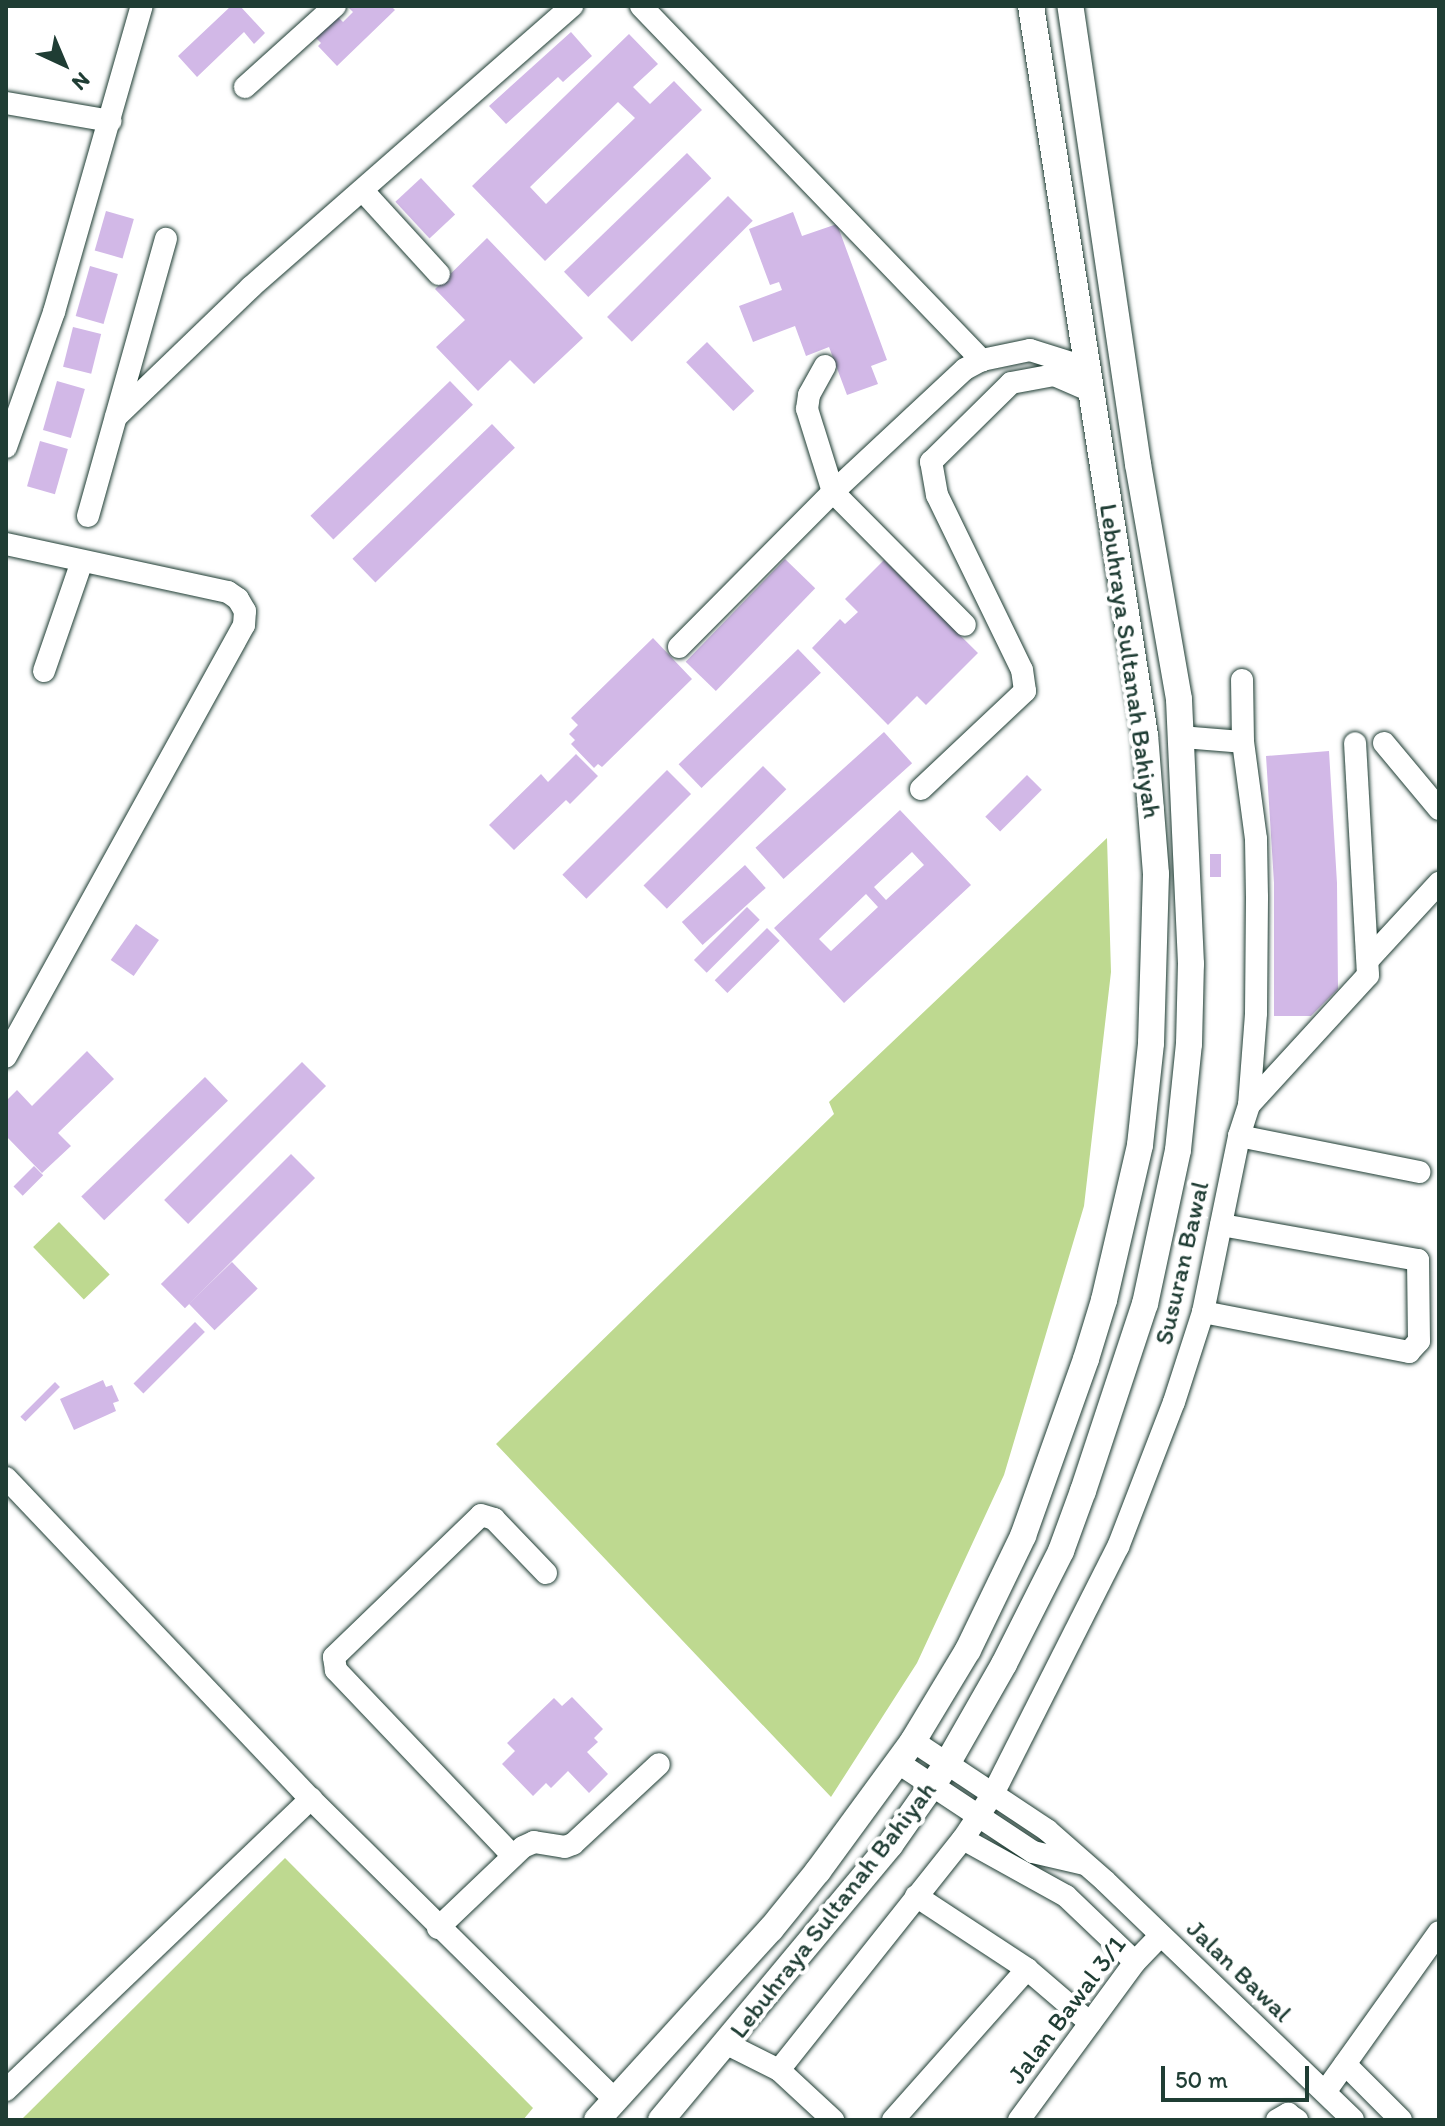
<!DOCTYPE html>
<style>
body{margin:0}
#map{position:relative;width:1445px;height:2126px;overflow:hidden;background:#fff;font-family:Itim,sans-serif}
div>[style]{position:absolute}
.green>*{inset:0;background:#bed990;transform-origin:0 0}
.building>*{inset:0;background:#d2b8e7;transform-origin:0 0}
.roads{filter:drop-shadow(0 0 2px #1f3d34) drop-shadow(0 0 2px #1f3d34)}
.minor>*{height:22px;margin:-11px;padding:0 11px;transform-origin:11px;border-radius:11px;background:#fff}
.major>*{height:26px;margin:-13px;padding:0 13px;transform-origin:13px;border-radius:13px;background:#fff}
span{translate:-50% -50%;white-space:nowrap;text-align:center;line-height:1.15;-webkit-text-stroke:8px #fff;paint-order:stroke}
.street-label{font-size:26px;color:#1f3d34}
.frame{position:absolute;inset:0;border:8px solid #1f3d34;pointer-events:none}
.north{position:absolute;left:24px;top:24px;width:80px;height:80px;-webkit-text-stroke:6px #fff;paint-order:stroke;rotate:136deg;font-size:22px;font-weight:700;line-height:32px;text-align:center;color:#1f3d34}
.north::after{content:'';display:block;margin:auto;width:28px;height:36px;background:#1f3d34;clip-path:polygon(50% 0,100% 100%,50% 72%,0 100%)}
.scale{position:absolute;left:1161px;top:2066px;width:148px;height:36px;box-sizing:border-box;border:4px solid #1f3d34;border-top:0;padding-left:10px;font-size:24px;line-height:28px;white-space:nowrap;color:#1f3d34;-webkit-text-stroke:6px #fff;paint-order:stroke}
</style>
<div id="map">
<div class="green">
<div style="clip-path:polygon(1107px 838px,1111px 972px,1084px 1206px,1004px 1475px,917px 1663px,831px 1797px,496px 1444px,834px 1114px,829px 1102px)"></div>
<div style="left:59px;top:1222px;width:73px;height:36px;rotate:46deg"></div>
<div style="clip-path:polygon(285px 1858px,533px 2108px,523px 2120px,21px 2120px)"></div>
</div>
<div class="building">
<div style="clip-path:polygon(231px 6px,240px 6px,265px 33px,254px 44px,244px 32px,197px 77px,178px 56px)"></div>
<div style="clip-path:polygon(347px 6px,391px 6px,395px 10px,337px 66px,318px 46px,321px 43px,313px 35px,335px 14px,343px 22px,353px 12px)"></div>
<div style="clip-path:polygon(571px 32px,592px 56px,563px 82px,558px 77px,506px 124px,489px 106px)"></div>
<div style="clip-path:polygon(evenodd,629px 34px,658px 64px,633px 87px,650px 104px,674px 81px,702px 110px,545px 261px,472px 186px,629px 34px,618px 102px,635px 118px,546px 204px,530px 187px,618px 102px)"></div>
<div style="left:687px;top:153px;width:35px;height:171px;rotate:46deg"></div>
<div style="left:421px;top:178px;width:50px;height:35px;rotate:47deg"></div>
<div style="left:728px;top:196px;width:35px;height:171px;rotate:45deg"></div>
<div style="left:106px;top:211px;width:29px;height:41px;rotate:16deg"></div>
<div style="clip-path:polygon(793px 212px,802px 236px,837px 224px,887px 360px,871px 366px,878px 384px,847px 395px,829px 347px,806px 356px,795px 326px,753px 342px,739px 306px,782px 290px,779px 282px,770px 285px,749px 229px)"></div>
<div style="clip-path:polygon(487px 238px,583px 338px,534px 384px,510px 360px,478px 391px,436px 347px,465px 320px,435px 289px)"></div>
<div style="left:90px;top:266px;width:29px;height:52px;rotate:16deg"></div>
<div style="left:73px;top:327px;width:29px;height:41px;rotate:14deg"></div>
<div style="left:707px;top:342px;width:68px;height:29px;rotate:46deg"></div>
<div style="left:57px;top:381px;width:29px;height:51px;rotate:16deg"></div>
<div style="left:450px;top:381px;width:33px;height:194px;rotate:46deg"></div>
<div style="left:492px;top:424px;width:33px;height:194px;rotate:46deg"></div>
<div style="left:40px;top:441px;width:29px;height:47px;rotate:16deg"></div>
<div style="left:785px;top:559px;width:42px;height:143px;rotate:44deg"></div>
<div style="clip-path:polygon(884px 560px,978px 653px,926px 705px,917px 696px,888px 725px,812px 648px,840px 619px,845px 624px,858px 612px,845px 599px)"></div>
<div style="clip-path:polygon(653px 638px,692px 679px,602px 767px,598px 764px,594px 768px,571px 744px,575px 740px,569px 734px,578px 725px,571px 718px)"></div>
<div style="left:798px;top:649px;width:33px;height:166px;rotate:46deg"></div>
<div style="left:884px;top:732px;width:42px;height:173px;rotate:48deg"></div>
<div style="clip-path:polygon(1329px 751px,1337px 883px,1338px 989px,1311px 1016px,1274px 1016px,1274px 883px,1266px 756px)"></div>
<div style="clip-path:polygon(576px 754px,598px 776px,570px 804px,566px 800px,514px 850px,489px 825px,541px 774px,548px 782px)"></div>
<div style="left:763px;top:766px;width:33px;height:169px;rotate:45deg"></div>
<div style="left:667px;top:770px;width:34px;height:148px;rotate:45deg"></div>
<div style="left:1027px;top:775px;width:21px;height:59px;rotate:45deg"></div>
<div style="clip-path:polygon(evenodd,900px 810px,971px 885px,844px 1003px,774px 928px,900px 810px,912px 852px,924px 865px,886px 900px,874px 887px,912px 852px,900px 810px,866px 894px,878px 907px,831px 951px,819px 939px,866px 894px)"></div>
<div style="left:1210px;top:854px;width:11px;height:23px"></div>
<div style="left:745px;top:865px;width:31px;height:85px;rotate:48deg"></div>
<div style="left:747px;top:907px;width:18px;height:75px;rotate:45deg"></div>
<div style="left:136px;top:924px;width:28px;height:44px;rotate:35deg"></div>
<div style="left:767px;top:928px;width:18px;height:74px;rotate:45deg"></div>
<div style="clip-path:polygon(87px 1051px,114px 1079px,58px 1133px,71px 1146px,42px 1173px,6px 1136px,6px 1101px,17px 1090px,32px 1106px)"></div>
<div style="left:302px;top:1062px;width:34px;height:195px;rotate:45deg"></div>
<div style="left:205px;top:1077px;width:33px;height:172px;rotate:46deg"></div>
<div style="left:291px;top:1154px;width:34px;height:184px;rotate:45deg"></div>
<div style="left:34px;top:1166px;width:13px;height:29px;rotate:45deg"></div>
<div style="left:232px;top:1262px;width:37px;height:60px;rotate:46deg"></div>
<div style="left:195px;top:1322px;width:14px;height:87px;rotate:45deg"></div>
<div style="clip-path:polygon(103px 1380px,106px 1387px,112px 1385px,119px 1401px,113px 1403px,116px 1411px,74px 1430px,60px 1399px)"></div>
<div style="left:55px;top:1382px;width:7px;height:49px;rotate:45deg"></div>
<div style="clip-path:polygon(572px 1697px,603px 1729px,594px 1738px,598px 1742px,587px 1752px,608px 1774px,589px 1793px,568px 1771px,551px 1788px,546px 1783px,533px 1796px,502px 1764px,515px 1751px,507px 1743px,554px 1698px,562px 1706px)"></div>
</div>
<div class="roads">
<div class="minor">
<div style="left:641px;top:6px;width:492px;rotate:46.1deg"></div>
<div style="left:245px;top:87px;width:121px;rotate:-42deg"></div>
<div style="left:6px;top:103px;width:106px;rotate:9.8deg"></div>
<div style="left:364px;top:192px;width:111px;rotate:47.6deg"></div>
<div style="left:825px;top:366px;width:33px;rotate:119deg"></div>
<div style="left:809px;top:395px;width:14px;rotate:98deg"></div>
<div style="left:807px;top:409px;width:87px;rotate:72.6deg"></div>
<div style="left:833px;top:492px;width:187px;rotate:45.2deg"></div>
<div style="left:116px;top:417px;width:187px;rotate:-43.9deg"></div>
<div style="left:251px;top:287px;width:427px;rotate:-41.2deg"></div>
<div style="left:6px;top:447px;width:143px;rotate:-70.4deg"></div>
<div style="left:54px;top:312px;width:318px;rotate:-74deg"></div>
<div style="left:88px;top:516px;width:288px;rotate:-74.3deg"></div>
<div style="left:6px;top:544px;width:227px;rotate:12.2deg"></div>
<div style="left:228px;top:592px;width:12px;rotate:35deg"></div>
<div style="left:238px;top:599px;width:14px;rotate:60deg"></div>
<div style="left:245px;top:611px;width:14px;rotate:94deg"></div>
<div style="left:244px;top:625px;width:493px;rotate:118.9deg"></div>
<div style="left:679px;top:647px;width:218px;rotate:-45.2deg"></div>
<div style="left:833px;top:492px;width:180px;rotate:-43deg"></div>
<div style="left:965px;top:369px;width:19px;rotate:-28deg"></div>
<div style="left:982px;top:360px;width:49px;rotate:-11.8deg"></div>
<div style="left:1030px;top:350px;width:60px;rotate:17.5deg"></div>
<div style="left:44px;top:671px;width:116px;rotate:-70.9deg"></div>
<div style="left:1182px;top:737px;width:61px;rotate:4.7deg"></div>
<div style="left:1384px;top:743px;width:86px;rotate:50.2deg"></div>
<div style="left:921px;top:789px;width:143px;rotate:-43.3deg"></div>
<div style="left:1025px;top:691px;width:21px;rotate:-98deg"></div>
<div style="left:1022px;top:670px;width:195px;rotate:-115.9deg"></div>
<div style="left:937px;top:495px;width:34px;rotate:-100deg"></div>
<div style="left:931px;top:462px;width:112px;rotate:-44.6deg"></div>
<div style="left:1011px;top:383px;width:44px;rotate:-10.5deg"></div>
<div style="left:1054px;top:375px;width:40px;rotate:23.4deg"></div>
<div style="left:1368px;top:960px;width:105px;rotate:-47.3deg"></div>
<div style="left:1249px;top:1105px;width:176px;rotate:-47.5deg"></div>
<div style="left:1368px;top:975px;width:232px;rotate:-93.2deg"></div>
<div style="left:1239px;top:1136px;width:184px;rotate:11.3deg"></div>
<div style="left:1203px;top:1312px;width:210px;rotate:11deg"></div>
<div style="left:1409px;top:1352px;width:15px;rotate:-48deg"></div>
<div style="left:1419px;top:1341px;width:81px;rotate:-90.7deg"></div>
<div style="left:1418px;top:1260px;width:200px;rotate:-169.9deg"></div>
<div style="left:6px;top:1478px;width:443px;rotate:46.5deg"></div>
<div style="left:311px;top:1799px;width:426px;rotate:44.7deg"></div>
<div style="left:913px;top:1741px;width:161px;rotate:33.6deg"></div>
<div style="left:1047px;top:1830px;width:77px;rotate:41.3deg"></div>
<div style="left:1105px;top:1881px;width:344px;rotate:43.9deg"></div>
<div style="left:897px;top:1762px;width:163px;rotate:33.5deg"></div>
<div style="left:1033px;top:1852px;width:52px;rotate:13.2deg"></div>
<div style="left:963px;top:1839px;width:118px;rotate:29deg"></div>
<div style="left:1066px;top:1896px;width:95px;rotate:43.7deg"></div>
<div style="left:513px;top:1856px;width:257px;rotate:-133.6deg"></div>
<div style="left:336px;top:1670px;width:13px;rotate:-99deg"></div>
<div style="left:334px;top:1657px;width:204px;rotate:-44deg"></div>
<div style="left:481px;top:1515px;width:14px;rotate:17deg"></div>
<div style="left:494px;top:1519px;width:75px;rotate:46.1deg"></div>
<div style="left:916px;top:1896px;width:133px;rotate:33.3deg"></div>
<div style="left:1027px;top:1969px;width:83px;rotate:40.6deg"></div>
<div style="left:438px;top:1928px;width:117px;rotate:-43.6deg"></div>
<div style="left:523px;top:1847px;width:12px;rotate:-24deg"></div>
<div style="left:534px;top:1842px;width:31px;rotate:9deg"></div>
<div style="left:565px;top:1847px;width:9px;rotate:-21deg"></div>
<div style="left:573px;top:1844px;width:117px;rotate:-42.9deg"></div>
<div style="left:727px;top:2044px;width:58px;rotate:26.6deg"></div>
<div style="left:779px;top:2070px;width:74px;rotate:42.8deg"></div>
<div style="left:1345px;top:2064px;width:79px;rotate:45deg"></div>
<div style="left:779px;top:2070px;width:295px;rotate:-51.5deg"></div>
<div style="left:963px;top:1839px;width:54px;rotate:-56.3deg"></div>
<div style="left:993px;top:1794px;width:277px;rotate:-63.2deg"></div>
<div style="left:1118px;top:1547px;width:155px;rotate:-68.9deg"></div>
<div style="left:1174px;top:1402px;width:95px;rotate:-72.1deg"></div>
<div style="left:1203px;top:1312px;width:180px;rotate:-78.4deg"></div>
<div style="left:1239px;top:1136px;width:33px;rotate:-72deg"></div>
<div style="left:1249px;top:1105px;width:92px;rotate:-85.6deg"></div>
<div style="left:1256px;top:1013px;width:116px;rotate:-89.5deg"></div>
<div style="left:1257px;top:897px;width:58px;rotate:-91deg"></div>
<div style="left:1256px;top:839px;width:98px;rotate:-97.6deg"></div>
<div style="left:1243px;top:742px;width:62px;rotate:-90.9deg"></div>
<div style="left:6px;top:2090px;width:422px;rotate:-43.7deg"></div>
<div style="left:1325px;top:2092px;width:196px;rotate:-54.5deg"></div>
<div style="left:893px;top:2120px;width:202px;rotate:-48.4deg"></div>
<div style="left:1019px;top:2120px;width:196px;rotate:-53.7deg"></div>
<div style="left:1135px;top:1962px;width:37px;rotate:-46deg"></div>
<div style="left:1277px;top:2120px;width:13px;rotate:-29deg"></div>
<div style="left:1288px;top:2114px;width:11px;rotate:34deg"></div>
</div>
<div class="major">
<div style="left:597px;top:2120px;width:258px;rotate:-47.7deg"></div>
<div style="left:771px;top:1929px;width:75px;rotate:-51deg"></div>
<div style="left:818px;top:1871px;width:161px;rotate:-53.8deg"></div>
<div style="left:913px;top:1741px;width:106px;rotate:-58.9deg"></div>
<div style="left:968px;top:1650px;width:127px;rotate:-64.2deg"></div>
<div style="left:1023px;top:1536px;width:188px;rotate:-70.4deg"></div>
<div style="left:1086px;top:1359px;width:62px;rotate:-73deg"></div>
<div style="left:1104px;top:1300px;width:159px;rotate:-76.9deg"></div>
<div style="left:1140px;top:1145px;width:103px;rotate:-83.8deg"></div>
<div style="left:1151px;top:1043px;width:169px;rotate:-88.3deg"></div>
<div style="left:1156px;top:874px;width:139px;rotate:-94.5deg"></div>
<div style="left:1145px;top:735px;width:738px;rotate:-98.89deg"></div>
<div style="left:661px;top:2120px;width:358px;rotate:-50.2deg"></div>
<div style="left:890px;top:1845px;width:99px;rotate:-54.9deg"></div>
<div style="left:947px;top:1764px;width:115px;rotate:-60.3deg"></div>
<div style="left:1004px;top:1664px;width:127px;rotate:-63.2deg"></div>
<div style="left:1061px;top:1551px;width:64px;rotate:-69.9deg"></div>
<div style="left:1083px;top:1491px;width:197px;rotate:-71.7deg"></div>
<div style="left:1145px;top:1304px;width:157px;rotate:-77.9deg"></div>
<div style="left:1178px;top:1150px;width:107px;rotate:-84.1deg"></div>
<div style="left:1189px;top:1044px;width:80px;rotate:-88.6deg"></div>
<div style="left:1191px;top:964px;width:265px;rotate:-92.6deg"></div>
<div style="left:1179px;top:699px;width:239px;rotate:-99.9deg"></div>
<div style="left:1138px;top:464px;width:463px;rotate:-98.4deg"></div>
</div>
</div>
<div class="street-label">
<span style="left:1130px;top:661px;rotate:82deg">Lebuhraya Sultanah Bahiyah</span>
<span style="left:1182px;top:1263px;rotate:-77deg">Susuran Bawal</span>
<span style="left:833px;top:1910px;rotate:-52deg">Lebuhraya Sultanah Bahiyah</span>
<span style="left:1239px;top:1971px;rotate:44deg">Jalan Bawal</span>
<span style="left:1067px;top:2010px;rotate:-53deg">Jalan Bawal 3/1</span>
</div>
<div class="frame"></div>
<div class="north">N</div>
<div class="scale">50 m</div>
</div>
